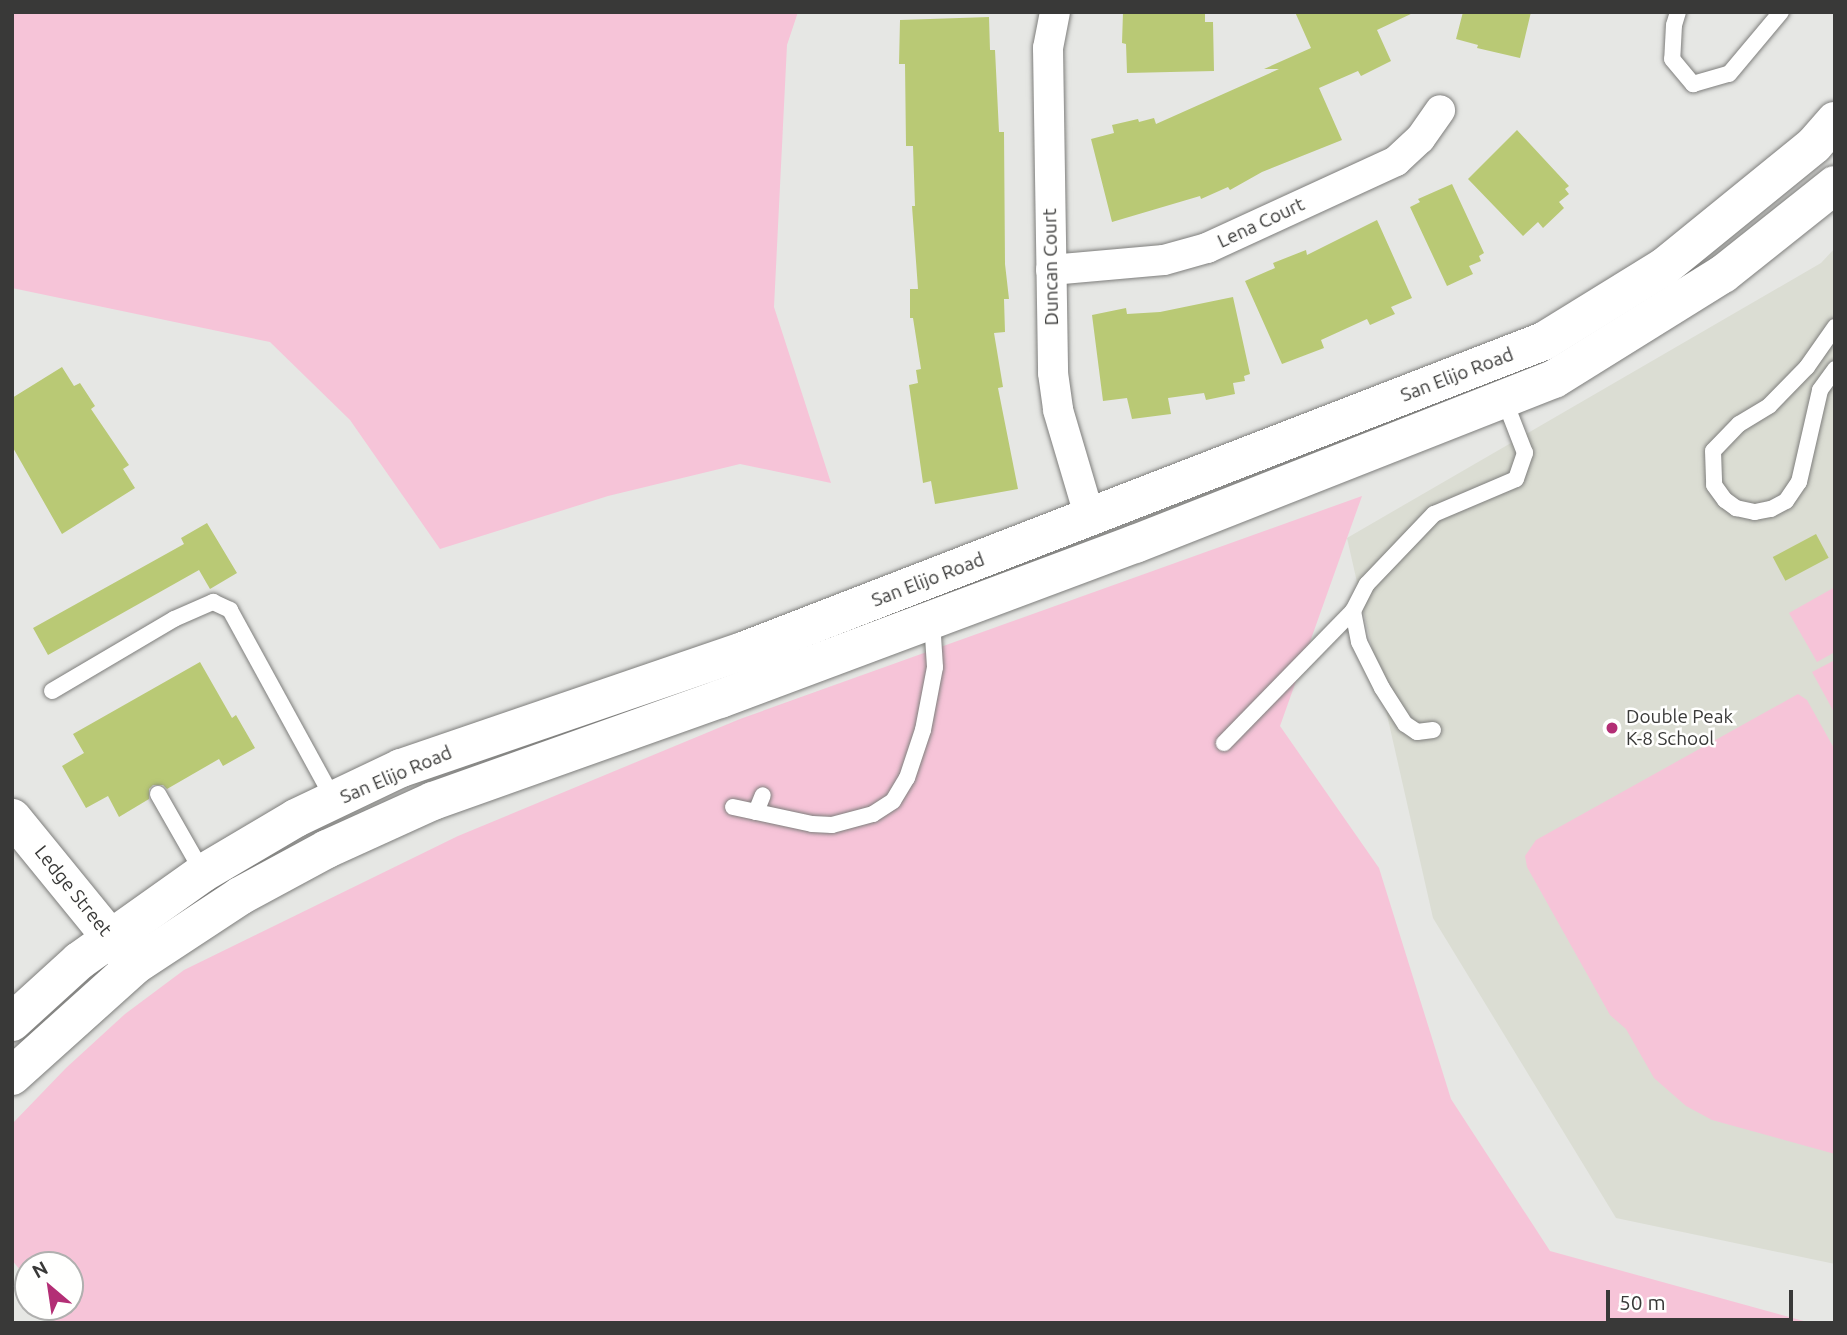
<!DOCTYPE html>
<style>
body{margin:0}
#map{position:relative;width:1847px;height:1335px;overflow:hidden;background:#e6e7e4;font-family:Ubuntu,sans-serif}
div>[style]{position:absolute}
.built>*{inset:0;background:#dbddd3}
.green>*{inset:0;background:#f6c4d8}
.building>*{inset:0;background:#b9c975;transform-origin:0 0}
.roads{filter:drop-shadow(0 0 2px #7e7e7c) drop-shadow(0 0 2px #7e7e7c)}
.service>*{height:16px;margin:-8px;padding:0 8px;transform-origin:8px;border-radius:8px;background:#fff}
.minor>*{height:30px;margin:-15px;padding:0 15px;transform-origin:15px;border-radius:15px;background:#fff}
.tertiary>*{height:37px;margin:-18.5px;padding:0 18.5px;transform-origin:18.5px;border-radius:18.5px;background:#fff}
.primary>*{height:38px;margin:-19px;padding:0 19px;transform-origin:19px;border-radius:19px;background:#fff}
.dots>*{width:19px;height:19px;translate:-50% -50%;box-sizing:border-box;border:4px solid #fffffe;border-radius:50%}
span{translate:-50% -50%;white-space:nowrap;text-align:center;line-height:1.15;-webkit-text-stroke:5px #fffffe;paint-order:stroke}
.street-label{font-size:19px;color:#393938}
.poi-label{font-size:19px;color:#393938}
.left{translate:0 -50%;text-align:left}
.frame{position:absolute;inset:0;border:14px solid #393938;pointer-events:none}
.north{position:absolute;left:14px;top:1251px;width:70px;height:70px;box-sizing:border-box;background:#fffffe;border:2px solid #b0b0af;border-radius:50%;rotate:331deg;font-size:19px;font-weight:700;line-height:28px;text-align:center;color:#393938}
.north::after{content:'';display:block;margin:auto;width:24px;height:32px;background:#b32e75;clip-path:polygon(50% 0,100% 100%,50% 72%,0 100%)}
.scale{position:absolute;left:1606px;top:1290px;width:187px;height:32px;box-sizing:border-box;border:4px solid #393938;border-top:0;padding-left:9px;font-size:21px;line-height:24px;white-space:nowrap;color:#393938;-webkit-text-stroke:5px #fffffe;paint-order:stroke}
</style>
<div id="map">
<div class="built">
<div style="clip-path:polygon(1835px 248px,1835px 1264px,1616px 1218px,1433px 918px,1347px 538px,1821px 263px)"></div>
</div>
<div class="green">
<div style="clip-path:polygon(12px 12px,798px 12px,787px 45px,774px 307px,831px 483px,740px 464px,608px 496px,440px 549px,350px 420px,270px 342px,12px 288px)"></div>
<div style="clip-path:polygon(1362px 496px,1280px 726px,1379px 868px,1451px 1099px,1550px 1251px,1811px 1323px,43px 1323px,55px 1315px,49px 1307px,70px 1307px,70px 1265px,28px 1265px,28px 1280px,12px 1260px,12px 1124px,66px 1068px,125px 1014px,184px 970px,458px 836px,740px 719px)"></div>
<div style="clip-path:polygon(1835px 587px,1835px 652px,1817px 662px,1789px 613px)"></div>
<div style="clip-path:polygon(1835px 660px,1835px 714px,1812px 672px)"></div>
<div style="clip-path:polygon(1798px 694px,1807px 700px,1835px 750px,1835px 1154px,1712px 1120px,1686px 1106px,1654px 1078px,1626px 1029px,1610px 1015px,1527px 867px,1525px 856px,1536px 840px)"></div>
</div>
<div class="building">
<div style="clip-path:polygon(1123px 12px,1205px 12px,1205px 22px,1213px 22px,1214px 71px,1127px 73px,1126px 44px,1122px 43px)"></div>
<div style="clip-path:polygon(1295px 12px,1415px 12px,1377px 30px,1391px 61px,1361px 76px,1358px 71px,1319px 88px,1342px 140px,1262px 172px,1230px 190px,1228px 187px,1201px 199px,1200px 196px,1112px 222px,1091px 139px,1114px 133px,1112px 125px,1138px 119px,1139px 122px,1154px 118px,1156px 124px,1279px 69px,1264px 69px,1311px 48px)"></div>
<div style="clip-path:polygon(1463px 12px,1531px 12px,1520px 58px,1477px 48px,1478px 45px,1456px 39px)"></div>
<div style="clip-path:polygon(989px 17px,990px 50px,995px 50px,999px 132px,1004px 132px,1005px 264px,1009px 299px,1004px 299px,1005px 332px,994px 333px,1003px 387px,998px 388px,1018px 489px,935px 504px,931px 481px,923px 483px,909px 385px,918px 383px,916px 370px,921px 369px,913px 318px,910px 318px,910px 289px,918px 289px,912px 206px,915px 206px,913px 146px,906px 146px,905px 64px,899px 64px,900px 20px)"></div>
<div style="clip-path:polygon(1517px 130px,1569px 186px,1565px 189px,1569px 194px,1559px 202px,1564px 208px,1543px 228px,1538px 222px,1523px 236px,1468px 179px)"></div>
<div style="clip-path:polygon(1452px 184px,1484px 253px,1479px 256px,1481px 261px,1469px 266px,1473px 274px,1447px 286px,1410px 207px,1420px 202px,1418px 199px)"></div>
<div style="clip-path:polygon(1377px 220px,1412px 298px,1391px 307px,1395px 314px,1370px 325px,1367px 319px,1321px 340px,1324px 348px,1282px 364px,1245px 281px,1275px 268px,1273px 263px,1306px 250px,1307px 255px)"></div>
<div style="clip-path:polygon(1233px 297px,1250px 374px,1244px 376px,1245px 381px,1233px 383px,1235px 394px,1206px 400px,1204px 393px,1168px 398px,1171px 414px,1132px 419px,1127px 398px,1103px 401px,1092px 315px,1126px 308px,1127px 314px,1160px 312px)"></div>
<div style="clip-path:polygon(62px 367px,74px 386px,80px 383px,95px 406px,91px 409px,129px 465px,123px 469px,135px 488px,62px 534px,12px 446px,12px 398px)"></div>
<div style="clip-path:polygon(207px 523px,237px 573px,210px 589px,199px 570px,48px 655px,33px 628px,184px 544px,181px 538px)"></div>
<div style="left:1816px;top:534px;width:27px;height:49px;rotate:62deg"></div>
<div style="clip-path:polygon(200px 662px,232px 718px,236px 715px,255px 748px,223px 766px,219px 759px,167px 789px,163px 785px,153px 785px,149px 789px,149px 799px,119px 817px,108px 796px,86px 808px,62px 766px,84px 753px,73px 734px)"></div>
</div>
<div class="roads">
<div class="service">
<div style="left:1678px;top:12px;width:14px;rotate:107deg"></div>
<div style="left:1674px;top:25px;width:34px;rotate:93deg"></div>
<div style="left:1672px;top:59px;width:33px;rotate:50deg"></div>
<div style="left:1693px;top:84px;width:37px;rotate:-16deg"></div>
<div style="left:1729px;top:74px;width:81px;rotate:-50deg"></div>
<div style="left:1835px;top:327px;width:49px;rotate:125deg"></div>
<div style="left:1807px;top:367px;width:54px;rotate:134.3deg"></div>
<div style="left:1769px;top:406px;width:35px;rotate:149deg"></div>
<div style="left:1739px;top:424px;width:37px;rotate:134deg"></div>
<div style="left:1713px;top:451px;width:34px;rotate:88deg"></div>
<div style="left:1714px;top:485px;width:19px;rotate:54deg"></div>
<div style="left:1725px;top:500px;width:14px;rotate:36deg"></div>
<div style="left:1736px;top:508px;width:19px;rotate:12deg"></div>
<div style="left:1755px;top:512px;width:16px;rotate:-11deg"></div>
<div style="left:1771px;top:509px;width:17px;rotate:-28deg"></div>
<div style="left:1786px;top:501px;width:23px;rotate:-56deg"></div>
<div style="left:1799px;top:482px;width:94px;rotate:-77.1deg"></div>
<div style="left:1820px;top:390px;width:26px;rotate:-54deg"></div>
<div style="left:52px;top:691px;width:142px;rotate:-30.5deg"></div>
<div style="left:174px;top:619px;width:43px;rotate:-23.6deg"></div>
<div style="left:213px;top:602px;width:19px;rotate:25deg"></div>
<div style="left:230px;top:610px;width:217px;rotate:61.3deg"></div>
<div style="left:1433px;top:730px;width:16px;rotate:173deg"></div>
<div style="left:1417px;top:732px;width:14px;rotate:-146deg"></div>
<div style="left:1405px;top:724px;width:43px;rotate:-122.6deg"></div>
<div style="left:1382px;top:688px;width:51px;rotate:-116.6deg"></div>
<div style="left:1359px;top:642px;width:32px;rotate:-101deg"></div>
<div style="left:1353px;top:611px;width:30px;rotate:-63deg"></div>
<div style="left:1367px;top:584px;width:97px;rotate:-46.3deg"></div>
<div style="left:1434px;top:514px;width:89px;rotate:-23.1deg"></div>
<div style="left:1516px;top:479px;width:28px;rotate:-71deg"></div>
<div style="left:1525px;top:453px;width:58px;rotate:-111.3deg"></div>
<div style="left:1224px;top:743px;width:185px;rotate:-45.7deg"></div>
<div style="left:158px;top:794px;width:91px;rotate:60.3deg"></div>
<div style="left:733px;top:807px;width:81px;rotate:12.1deg"></div>
<div style="left:812px;top:824px;width:20px;rotate:3deg"></div>
<div style="left:832px;top:825px;width:42px;rotate:-15deg"></div>
<div style="left:873px;top:814px;width:24px;rotate:-33deg"></div>
<div style="left:893px;top:801px;width:27px;rotate:-59deg"></div>
<div style="left:907px;top:778px;width:51px;rotate:-71.6deg"></div>
<div style="left:923px;top:730px;width:64px;rotate:-79.2deg"></div>
<div style="left:935px;top:667px;width:47px;rotate:-93.7deg"></div>
<div style="left:756px;top:812px;width:18px;rotate:-68deg"></div>
</div>
<div class="minor">
<div style="left:1055px;top:12px;width:37px;rotate:101deg"></div>
<div style="left:1048px;top:48px;width:325px;rotate:89.1deg"></div>
<div style="left:1053px;top:373px;width:37px;rotate:82deg"></div>
<div style="left:1058px;top:410px;width:113px;rotate:73.5deg"></div>
<div style="left:1051px;top:270px;width:113px;rotate:-5.1deg"></div>
<div style="left:1164px;top:260px;width:45px;rotate:-15.6deg"></div>
<div style="left:1207px;top:248px;width:208px;rotate:-24.7deg"></div>
<div style="left:1396px;top:161px;width:33px;rotate:-43deg"></div>
<div style="left:1420px;top:139px;width:35px;rotate:-55deg"></div>
</div>
<div class="tertiary">
<div style="left:12px;top:817px;width:188px;rotate:50.8deg"></div>
</div>
<div class="primary">
<div style="left:12px;top:1022px;width:91px;rotate:-42.3deg"></div>
<div style="left:79px;top:961px;width:152px;rotate:-35.4deg"></div>
<div style="left:203px;top:873px;width:108px;rotate:-30.6deg"></div>
<div style="left:296px;top:818px;width:116px;rotate:-25.5deg"></div>
<div style="left:401px;top:768px;width:361px;rotate:-18.9deg"></div>
<div style="left:743px;top:651px;width:859px;rotate:-21.16deg"></div>
<div style="left:1544px;top:341px;width:141px;rotate:-31.7deg"></div>
<div style="left:1664px;top:267px;width:193px;rotate:-39.1deg"></div>
<div style="left:1814px;top:145px;width:32px;rotate:-49deg"></div>
<div style="left:12px;top:1076px;width:164px;rotate:-42deg"></div>
<div style="left:134px;top:966px;width:127px;rotate:-33.4deg"></div>
<div style="left:240px;top:896px;width:99px;rotate:-28.4deg"></div>
<div style="left:327px;top:849px;width:116px;rotate:-24.4deg"></div>
<div style="left:433px;top:801px;width:305px;rotate:-19.6deg"></div>
<div style="left:720px;top:699px;width:443px;rotate:-20.5deg"></div>
<div style="left:1135px;top:544px;width:450px;rotate:-21.5deg"></div>
<div style="left:1554px;top:379px;width:199px;rotate:-31.9deg"></div>
<div style="left:1723px;top:274px;width:143px;rotate:-38.5deg"></div>
</div>
</div>
<div class="dots">
<div style="left:1612px;top:728px;background:#b32e75"></div>
</div>
<div class="street-label">
<span style="left:1261px;top:223px;rotate:-25deg">Lena Court</span>
<span style="left:1051px;top:267px;rotate:-91deg">Duncan Court</span>
<span style="left:1457px;top:375px;rotate:-21deg">San Elijo Road</span>
<span style="left:928px;top:580px;rotate:-21deg">San Elijo Road</span>
<span style="left:396px;top:775px;rotate:-23deg">San Elijo Road</span>
<span style="left:73px;top:891px;rotate:51deg">Ledge Street</span>
</div>
<div class="poi-label">
<span class="left" style="left:1626px;top:728px">Double Peak<br>K-8 School</span>
</div>
<div class="frame"></div>
<div class="north">N</div>
<div class="scale">50 m</div>
</div>
